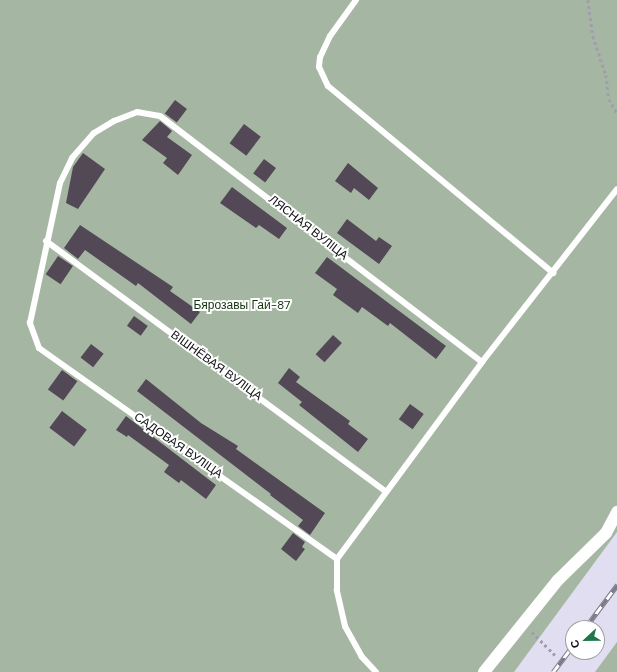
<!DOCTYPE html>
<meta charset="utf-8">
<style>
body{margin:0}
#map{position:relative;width:617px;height:672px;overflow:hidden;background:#e1def1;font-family:"DM Sans",sans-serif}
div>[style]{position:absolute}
.green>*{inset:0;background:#a5b7a2}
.building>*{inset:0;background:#524856;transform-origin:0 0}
.path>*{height:2.5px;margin-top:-1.25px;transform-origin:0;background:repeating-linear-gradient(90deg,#a09dac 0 3px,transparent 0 6px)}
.service>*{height:6px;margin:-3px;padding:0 3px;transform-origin:3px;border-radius:3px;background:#fff}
.minor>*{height:12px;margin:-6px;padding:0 6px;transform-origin:6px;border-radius:6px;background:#fff}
.rail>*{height:4.5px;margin-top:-2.25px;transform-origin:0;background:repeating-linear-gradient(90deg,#fff 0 9px,#7c7a87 0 18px);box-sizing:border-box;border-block:1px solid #7c7a87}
span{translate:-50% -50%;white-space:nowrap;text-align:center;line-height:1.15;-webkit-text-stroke:4px #fff;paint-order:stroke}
.street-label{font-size:12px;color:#111016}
.park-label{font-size:12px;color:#13330c}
.north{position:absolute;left:565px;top:620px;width:40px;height:40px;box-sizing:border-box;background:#fff;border:1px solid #a09fa2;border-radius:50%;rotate:248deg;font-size:11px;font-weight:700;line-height:16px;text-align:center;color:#111016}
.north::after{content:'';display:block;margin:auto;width:14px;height:18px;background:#1f7649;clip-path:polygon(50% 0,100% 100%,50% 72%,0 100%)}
</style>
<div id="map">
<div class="green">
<div style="clip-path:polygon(0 0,617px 0,617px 532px,514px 672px,0 672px)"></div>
<div style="clip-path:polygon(617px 642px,617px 672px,595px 672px)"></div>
</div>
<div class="building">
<div style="left:175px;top:100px;width:15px;height:17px;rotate:37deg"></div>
<div style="clip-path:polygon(160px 121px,172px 131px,167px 137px,192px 155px,178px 175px,163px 163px,167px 158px,142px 140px)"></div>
<div style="left:244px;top:124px;width:21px;height:24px;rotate:37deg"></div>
<div style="clip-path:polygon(83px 153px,105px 169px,78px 209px,66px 203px,73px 167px)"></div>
<div style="left:264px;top:159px;width:15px;height:18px;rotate:37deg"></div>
<div style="clip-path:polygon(348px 163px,378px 188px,369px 200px,354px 188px,351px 193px,335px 181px)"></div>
<div style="clip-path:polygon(232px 187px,287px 228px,279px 239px,259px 225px,256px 228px,220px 203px)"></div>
<div style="clip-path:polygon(347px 219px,376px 241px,379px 237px,392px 246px,379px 264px,337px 233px)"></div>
<div style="clip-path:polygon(80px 225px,173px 287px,170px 291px,200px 312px,191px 324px,138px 283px,136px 286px,85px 250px,78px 259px,64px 248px)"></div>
<div style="left:58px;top:256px;width:18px;height:22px;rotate:34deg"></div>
<div style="clip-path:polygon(327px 257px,446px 346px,436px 359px,390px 323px,388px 326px,362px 307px,358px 313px,333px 295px,337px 289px,315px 273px)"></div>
<div style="left:134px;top:316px;width:17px;height:12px;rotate:36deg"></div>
<div style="left:333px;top:335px;width:12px;height:26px;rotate:42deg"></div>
<div style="left:91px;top:344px;width:16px;height:17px;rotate:38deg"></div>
<div style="clip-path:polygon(289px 368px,300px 377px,296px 382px,350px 421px,348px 424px,368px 439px,358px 452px,299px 405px,302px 402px,278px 383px)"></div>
<div style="left:62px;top:370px;width:19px;height:24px;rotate:36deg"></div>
<div style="clip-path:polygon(146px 379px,201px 423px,238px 446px,236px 449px,325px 513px,310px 535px,298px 526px,303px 520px,270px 495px,271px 494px,137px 391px)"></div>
<div style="left:410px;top:404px;width:17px;height:19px;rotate:36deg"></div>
<div style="left:62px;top:411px;width:31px;height:21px;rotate:37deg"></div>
<div style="clip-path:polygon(126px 416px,216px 485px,206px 499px,181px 480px,179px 483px,164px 472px,169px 465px,128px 435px,127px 437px,116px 430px)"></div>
<div style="clip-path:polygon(293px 533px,305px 542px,302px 547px,305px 549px,296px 561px,281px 549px)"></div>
</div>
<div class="path">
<div style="left:588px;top:0;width:36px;rotate:82deg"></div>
<div style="left:593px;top:36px;width:41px;rotate:71.6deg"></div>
<div style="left:606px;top:75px;width:24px;rotate:83deg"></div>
<div style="left:609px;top:99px;width:16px;rotate:60deg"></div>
<div style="left:532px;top:632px;width:34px;rotate:45deg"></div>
</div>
<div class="service">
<div style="left:356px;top:0;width:44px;rotate:125.8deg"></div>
<div style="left:330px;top:36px;width:23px;rotate:115deg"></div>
<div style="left:320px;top:57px;width:10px;rotate:96deg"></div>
<div style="left:319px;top:67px;width:21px;rotate:65deg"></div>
<div style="left:328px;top:86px;width:293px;rotate:39.7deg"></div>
<div style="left:46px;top:241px;width:421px;rotate:36.4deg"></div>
<div style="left:337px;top:559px;width:365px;rotate:-144.7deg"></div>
<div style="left:39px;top:348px;width:27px;rotate:-110deg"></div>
<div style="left:30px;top:323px;width:143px;rotate:-77.9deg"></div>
<div style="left:60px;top:183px;width:28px;rotate:-64deg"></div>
<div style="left:72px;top:158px;width:33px;rotate:-49deg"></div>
<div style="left:94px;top:133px;width:23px;rotate:-31deg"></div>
<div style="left:114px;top:121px;width:25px;rotate:-21deg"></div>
<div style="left:137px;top:112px;width:23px;rotate:10deg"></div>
<div style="left:160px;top:116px;width:405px;rotate:37.4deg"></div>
<div style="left:376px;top:672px;width:21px;rotate:-133deg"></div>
<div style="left:362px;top:657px;width:35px;rotate:-119deg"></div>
<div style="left:345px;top:626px;width:37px;rotate:-103deg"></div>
<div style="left:337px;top:590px;width:31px;rotate:-90deg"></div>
<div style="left:337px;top:559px;width:245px;rotate:-53.6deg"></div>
<div style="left:482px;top:362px;width:219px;rotate:-52deg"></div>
</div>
<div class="minor">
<div style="left:484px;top:672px;width:118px;rotate:-51.2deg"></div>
<div style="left:558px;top:580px;width:67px;rotate:-44.4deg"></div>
<div style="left:606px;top:533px;width:24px;rotate:-62deg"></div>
</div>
<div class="rail">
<div style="left:585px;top:628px;width:54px;rotate:-53.3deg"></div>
<div style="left:553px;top:672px;width:34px;rotate:-53deg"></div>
</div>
<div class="street-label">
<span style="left:308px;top:228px;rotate:38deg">ЛЯСНАЯ ВУЛІЦА</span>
<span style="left:216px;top:366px;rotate:36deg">ВІШНЁВАЯ ВУЛІЦА</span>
<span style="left:178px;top:446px;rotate:35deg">САДОВАЯ ВУЛІЦА</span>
</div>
<div class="park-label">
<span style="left:242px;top:306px">Бярозавы Гай-87</span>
</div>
<div class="north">С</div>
</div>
